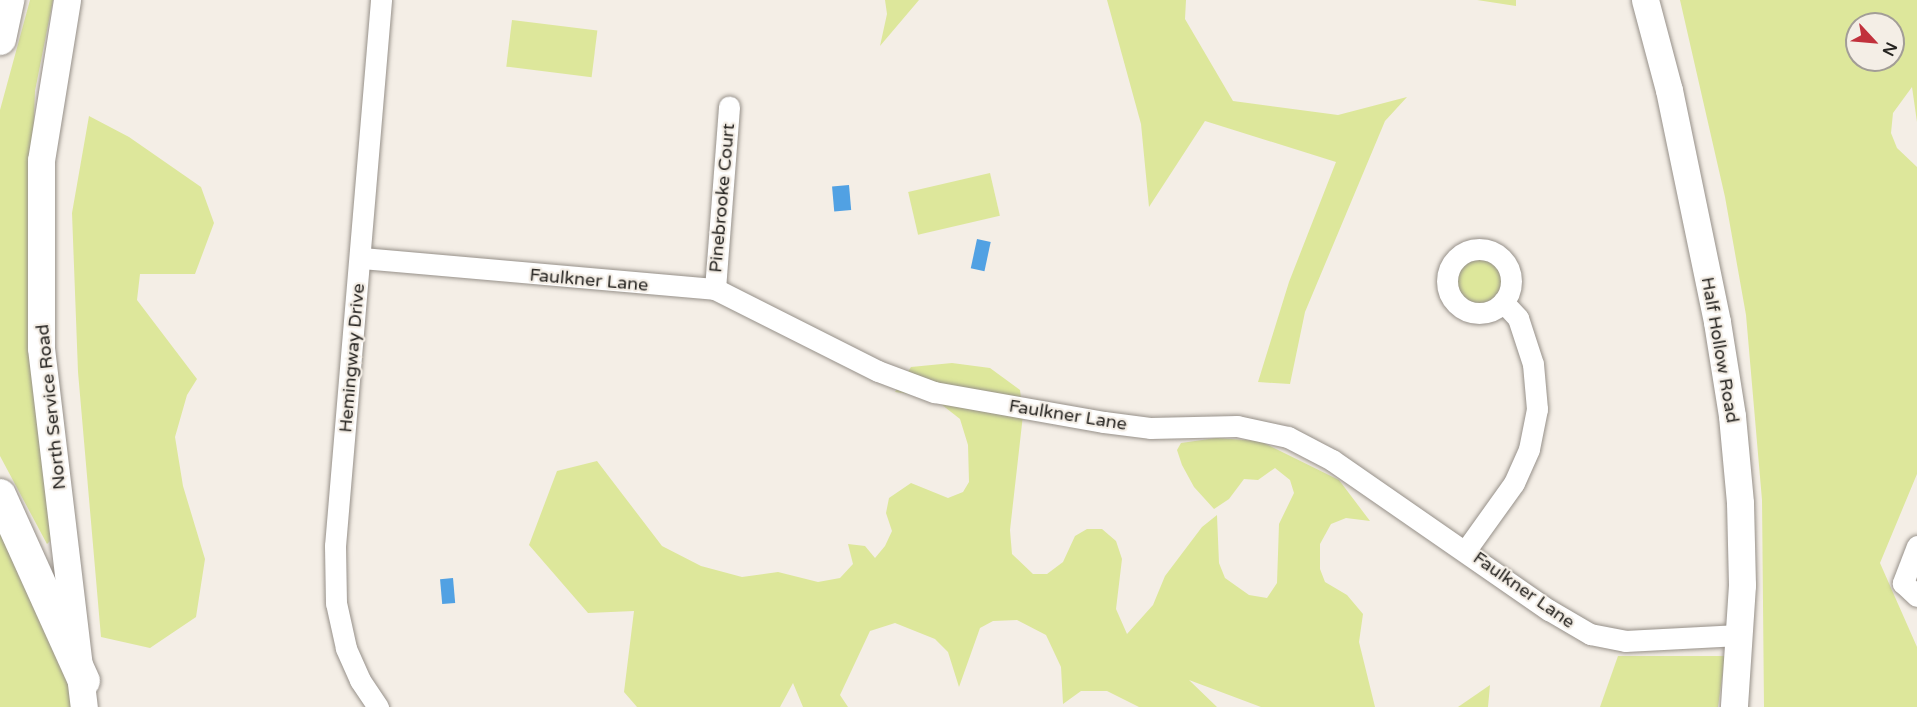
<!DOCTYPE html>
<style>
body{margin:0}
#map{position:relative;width:1917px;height:707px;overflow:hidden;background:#f4eee6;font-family:"Varela Round",sans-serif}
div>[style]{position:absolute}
.green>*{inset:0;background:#dde79b;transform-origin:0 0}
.round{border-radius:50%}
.water>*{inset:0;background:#51a1e3;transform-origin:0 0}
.roads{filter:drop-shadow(0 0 2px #969089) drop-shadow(0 0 2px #969089)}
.minor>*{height:21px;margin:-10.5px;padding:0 10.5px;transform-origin:10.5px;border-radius:10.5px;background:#fff}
.minor>.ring{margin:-10.5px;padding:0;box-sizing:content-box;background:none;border:21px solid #fff;border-radius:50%}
.major>*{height:27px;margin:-13.5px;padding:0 13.5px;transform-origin:13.5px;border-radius:13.5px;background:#fff}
.highway>*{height:32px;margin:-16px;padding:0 16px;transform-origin:16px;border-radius:16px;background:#fff}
span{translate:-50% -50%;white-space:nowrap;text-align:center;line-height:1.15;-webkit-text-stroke:4.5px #f4eee6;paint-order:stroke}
.street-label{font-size:18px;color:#262421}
.north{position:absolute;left:1845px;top:12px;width:60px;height:60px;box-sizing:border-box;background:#f4eee6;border:2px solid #a29d97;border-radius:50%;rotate:116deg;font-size:16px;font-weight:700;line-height:24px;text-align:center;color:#262421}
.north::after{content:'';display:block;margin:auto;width:21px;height:27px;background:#c1313c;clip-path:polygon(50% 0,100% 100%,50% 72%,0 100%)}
</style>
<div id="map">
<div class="green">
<div style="clip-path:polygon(30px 0,53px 0,35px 91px,28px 277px,52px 539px,47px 544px,0 456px,0 110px)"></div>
<div style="clip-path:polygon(885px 0,919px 0,880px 46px,887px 14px)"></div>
<div style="clip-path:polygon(1107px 0,1186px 0,1185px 19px,1233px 101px,1338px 115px,1407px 97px,1385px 121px,1305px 312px,1290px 384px,1258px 382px,1289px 282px,1336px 162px,1205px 121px,1149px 207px,1141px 124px)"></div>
<div style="clip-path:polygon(1477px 0,1516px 0,1516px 6px)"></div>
<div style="clip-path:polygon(evenodd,1680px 0,1917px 0,1917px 122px,1912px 87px,1893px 113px,1891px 133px,1897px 148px,1917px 167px,1917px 474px,1880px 563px,1917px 647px,1917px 707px,1764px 707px,1762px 500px,1746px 315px,1725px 197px,1680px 0,1857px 24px,1893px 24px,1893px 60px,1857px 60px,1857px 24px)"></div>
<div style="left:512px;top:20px;width:86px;height:47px;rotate:7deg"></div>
<div style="clip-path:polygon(89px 116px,129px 137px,201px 187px,214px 223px,195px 274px,140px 274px,137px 300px,197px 379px,187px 395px,175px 437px,183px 486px,205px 559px,196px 617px,150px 648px,101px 637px,78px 372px,72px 213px)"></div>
<div style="left:990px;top:173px;width:44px;height:84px;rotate:77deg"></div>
<div class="round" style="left:1451px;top:252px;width:56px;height:56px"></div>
<div style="clip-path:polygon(952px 363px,990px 368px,1020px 390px,1023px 415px,1010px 530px,1012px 554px,1033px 574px,1047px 574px,1063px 562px,1075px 536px,1087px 529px,1102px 529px,1116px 541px,1122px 559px,1116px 609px,1127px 634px,1153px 605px,1165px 576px,1202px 527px,1217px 515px,1219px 563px,1225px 578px,1249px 595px,1267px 598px,1277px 583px,1279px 524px,1294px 493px,1290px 480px,1275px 468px,1258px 480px,1244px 479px,1229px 499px,1214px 509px,1194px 487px,1182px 465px,1177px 450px,1181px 443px,1216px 438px,1260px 441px,1339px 480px,1370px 521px,1346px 518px,1331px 524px,1320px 544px,1320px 569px,1325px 582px,1347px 595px,1363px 614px,1359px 642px,1375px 707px,1261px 707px,1189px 680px,1217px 707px,1139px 707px,1107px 691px,1081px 691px,1063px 704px,1061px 667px,1046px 635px,1017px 620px,993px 621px,980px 628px,959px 687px,948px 652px,935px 639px,895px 623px,870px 631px,840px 695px,848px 707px,803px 707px,793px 683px,780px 707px,637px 707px,624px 692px,634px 611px,588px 613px,529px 545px,557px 471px,597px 461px,662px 546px,701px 566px,742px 577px,778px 572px,818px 582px,840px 578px,853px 564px,848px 544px,865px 546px,875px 558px,885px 546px,892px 531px,886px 513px,889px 498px,911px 483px,948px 498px,963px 492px,969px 482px,968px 445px,960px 419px,932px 397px,895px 392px,911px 367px)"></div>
<div style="clip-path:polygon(0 514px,47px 609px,75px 707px,0 707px)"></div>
<div style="clip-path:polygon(1618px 656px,1725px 656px,1718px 707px,1600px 707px)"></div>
<div style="clip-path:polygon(1490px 685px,1488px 707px,1458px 707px)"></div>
</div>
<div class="water">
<div style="left:849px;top:185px;width:25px;height:17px;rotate:85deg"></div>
<div style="left:977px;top:239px;width:14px;height:30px;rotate:12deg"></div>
<div style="left:453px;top:578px;width:25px;height:13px;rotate:85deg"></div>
</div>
<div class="roads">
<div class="minor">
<div class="ring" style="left:1447px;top:249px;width:43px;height:43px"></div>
<div style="left:361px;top:258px;width:355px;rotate:5deg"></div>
<div style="left:715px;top:289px;width:182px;rotate:26.7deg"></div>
<div style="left:878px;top:371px;width:60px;rotate:20.6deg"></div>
<div style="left:934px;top:392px;width:173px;rotate:10deg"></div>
<div style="left:1104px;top:422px;width:46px;rotate:7.4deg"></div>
<div style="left:1150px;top:428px;width:87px;rotate:-1.3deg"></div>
<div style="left:1237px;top:426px;width:52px;rotate:12.2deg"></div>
<div style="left:1288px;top:437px;width:50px;rotate:27.6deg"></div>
<div style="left:1332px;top:460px;width:264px;rotate:34.7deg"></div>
<div style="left:1549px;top:610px;width:48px;rotate:30.3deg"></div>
<div style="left:1590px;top:634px;width:36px;rotate:11deg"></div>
<div style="left:1625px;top:641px;width:114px;rotate:-3deg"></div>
<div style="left:715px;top:289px;width:183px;rotate:-85.6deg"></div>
<div style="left:1917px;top:546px;width:40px;rotate:111deg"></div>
<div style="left:1903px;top:583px;width:19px;rotate:43deg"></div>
<div style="left:1466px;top:550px;width:82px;rotate:-54.4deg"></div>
<div style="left:1514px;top:483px;width:37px;rotate:-66deg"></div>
<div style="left:1529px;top:449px;width:41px;rotate:-78.7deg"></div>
<div style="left:1537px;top:409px;width:45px;rotate:-95.1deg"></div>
<div style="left:1533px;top:364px;width:48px;rotate:-108.1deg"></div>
<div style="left:1518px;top:318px;width:22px;rotate:-133deg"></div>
<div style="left:378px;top:707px;width:32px;rotate:-124deg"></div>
<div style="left:360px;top:680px;width:35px;rotate:-114deg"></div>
<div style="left:346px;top:648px;width:46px;rotate:-102.5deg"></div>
<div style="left:336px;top:603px;width:57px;rotate:-91deg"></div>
<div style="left:335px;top:546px;width:548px;rotate:-85.18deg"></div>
</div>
<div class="major">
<div style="left:67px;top:0;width:162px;rotate:99.2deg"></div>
<div style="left:41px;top:160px;width:188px;rotate:90deg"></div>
<div style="left:41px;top:348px;width:362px;rotate:83.2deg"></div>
<div style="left:1645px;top:0;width:93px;rotate:75.1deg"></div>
<div style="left:1669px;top:90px;width:237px;rotate:78.3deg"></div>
<div style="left:1717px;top:322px;width:95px;rotate:80.9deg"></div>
<div style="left:1732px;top:416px;width:87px;rotate:84.7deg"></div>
<div style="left:1740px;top:503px;width:82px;rotate:88.6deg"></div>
<div style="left:1742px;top:585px;width:122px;rotate:93.8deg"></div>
</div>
<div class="highway">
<div style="left:0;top:39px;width:40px;rotate:-78deg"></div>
<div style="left:0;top:495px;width:204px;rotate:65.7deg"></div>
</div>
</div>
<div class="street-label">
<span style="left:722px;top:198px;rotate:-85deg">Pinebrooke Court</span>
<span style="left:589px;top:280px;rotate:5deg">Faulkner Lane</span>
<span style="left:1720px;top:350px;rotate:80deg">Half Hollow Road</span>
<span style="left:352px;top:358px;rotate:-85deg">Hemingway Drive</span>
<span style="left:51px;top:407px;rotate:-96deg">North Service Road</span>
<span style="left:1068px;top:415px;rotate:9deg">Faulkner Lane</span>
<span style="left:1524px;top:590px;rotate:35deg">Faulkner Lane</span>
</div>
<div class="north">N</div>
</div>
